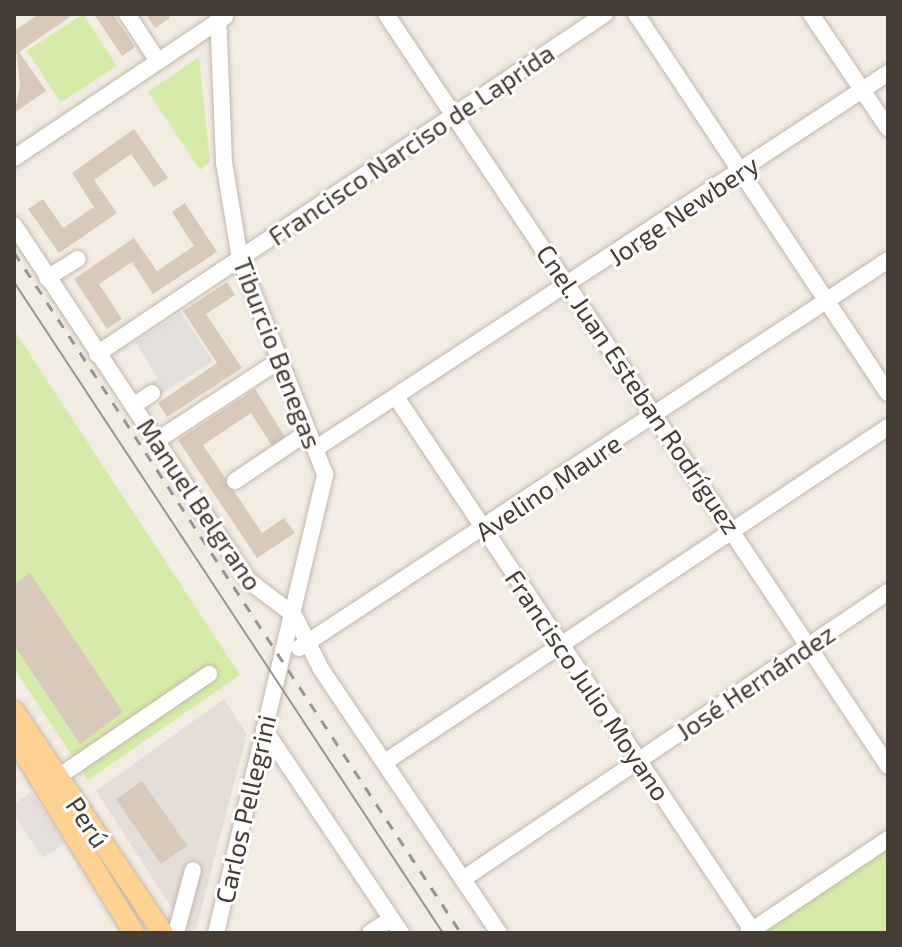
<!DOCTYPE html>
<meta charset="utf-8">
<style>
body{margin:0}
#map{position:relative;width:902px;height:947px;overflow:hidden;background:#f3ece3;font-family:"Exo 2",sans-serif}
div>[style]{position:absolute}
.industrial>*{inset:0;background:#e5ded8}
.green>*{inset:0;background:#d5eba8;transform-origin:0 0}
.parking>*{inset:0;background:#e3dfdc;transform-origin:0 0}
.building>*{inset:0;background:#d8c9bb;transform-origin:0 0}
.roads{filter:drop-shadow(0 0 2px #c2b6a8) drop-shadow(0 0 2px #c2b6a8)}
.minor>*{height:16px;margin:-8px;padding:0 8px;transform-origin:8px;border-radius:8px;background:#fff}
.major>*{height:20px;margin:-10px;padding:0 10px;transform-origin:10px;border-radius:10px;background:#ffd190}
.tram>*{height:2px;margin:-1px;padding:0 1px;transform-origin:1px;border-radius:1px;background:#949494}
.rail>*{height:3px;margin-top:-1.5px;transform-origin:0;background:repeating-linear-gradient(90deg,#949494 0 10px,transparent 0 20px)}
span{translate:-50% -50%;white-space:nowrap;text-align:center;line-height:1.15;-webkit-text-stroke:6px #fff;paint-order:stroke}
.street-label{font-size:26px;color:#453c33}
.frame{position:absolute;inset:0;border:16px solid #453c33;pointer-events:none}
</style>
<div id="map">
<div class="industrial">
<div style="clip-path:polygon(224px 699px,247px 734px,195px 933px,188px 933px,96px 791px)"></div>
</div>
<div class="green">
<div style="left:83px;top:14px;width:62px;height:67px;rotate:57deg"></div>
<div style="clip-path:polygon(199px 57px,210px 162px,200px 170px,148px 92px)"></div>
<div style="clip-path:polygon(14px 330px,240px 675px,88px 780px,14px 668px)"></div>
<div style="clip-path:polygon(888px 844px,888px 933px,761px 933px)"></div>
</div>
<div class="parking">
<div style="clip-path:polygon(181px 312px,213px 361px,155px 398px,147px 386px,158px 378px,135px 342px)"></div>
<div style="left:32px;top:792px;width:61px;height:27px;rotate:57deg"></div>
</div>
<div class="building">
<div style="clip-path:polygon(39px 14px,74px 14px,19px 52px,46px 91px,14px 113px,20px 86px,14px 31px)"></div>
<div style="clip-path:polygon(94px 14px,113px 14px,135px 47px,122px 56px)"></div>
<div style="clip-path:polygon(146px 14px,168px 14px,170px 18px,155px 28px)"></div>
<div style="clip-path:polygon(134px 129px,168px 178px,154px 187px,131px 154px,94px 180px,117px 213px,59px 253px,28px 209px,43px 199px,63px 228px,94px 207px,72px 173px)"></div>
<div style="clip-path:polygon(185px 203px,217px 252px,153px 294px,132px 262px,99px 284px,122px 319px,107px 329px,74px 279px,134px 238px,157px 271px,194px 246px,172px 212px)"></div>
<div style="clip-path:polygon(227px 282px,235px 295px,206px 314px,242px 368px,167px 417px,158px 403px,217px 363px,183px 311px)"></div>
<div style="clip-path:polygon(255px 389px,287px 440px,274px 449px,251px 413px,203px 445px,262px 533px,284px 518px,295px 533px,257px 558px,178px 440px)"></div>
<div style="clip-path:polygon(30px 573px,123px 712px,80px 744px,14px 645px,14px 585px)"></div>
<div style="left:142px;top:781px;width:79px;height:32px;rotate:55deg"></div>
</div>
<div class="roads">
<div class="minor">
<div style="left:127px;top:14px;width:56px;rotate:56.6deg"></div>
<div style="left:386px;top:14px;width:904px;rotate:56.27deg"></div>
<div style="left:636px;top:14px;width:455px;rotate:56.4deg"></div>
<div style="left:811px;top:14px;width:138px;rotate:56deg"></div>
<div style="left:14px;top:158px;width:254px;rotate:-33.8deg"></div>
<div style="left:14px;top:225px;width:427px;rotate:56.6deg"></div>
<div style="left:249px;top:581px;width:56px;rotate:37.1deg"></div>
<div style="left:294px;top:615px;width:60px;rotate:63.4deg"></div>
<div style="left:321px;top:669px;width:318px;rotate:56deg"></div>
<div style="left:47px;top:278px;width:36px;rotate:-32deg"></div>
<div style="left:97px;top:354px;width:611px;rotate:-33.79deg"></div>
<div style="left:396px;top:397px;width:645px;rotate:56.26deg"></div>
<div style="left:133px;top:406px;width:23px;rotate:-34deg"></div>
<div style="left:156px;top:441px;width:148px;rotate:-33.2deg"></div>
<div style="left:315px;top:449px;width:685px;rotate:-33.27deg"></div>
<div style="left:235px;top:481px;width:88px;rotate:-33.9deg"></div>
<div style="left:299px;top:648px;width:705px;rotate:-33.37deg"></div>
<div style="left:264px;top:729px;width:246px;rotate:56.1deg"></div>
<div style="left:385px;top:762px;width:604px;rotate:-33.66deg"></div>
<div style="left:58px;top:777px;width:183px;rotate:-34.3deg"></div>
<div style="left:463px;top:879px;width:513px;rotate:-34.03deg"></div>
<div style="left:176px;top:933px;width:65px;rotate:-74.9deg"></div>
<div style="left:216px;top:933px;width:472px;rotate:-76.6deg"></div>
<div style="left:325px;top:474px;width:231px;rotate:-111.6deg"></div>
<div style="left:240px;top:259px;width:98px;rotate:-99.4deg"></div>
<div style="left:224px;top:162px;width:148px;rotate:-92.3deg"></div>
<div style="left:370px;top:933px;width:25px;rotate:-34deg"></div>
<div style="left:748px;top:933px;width:169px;rotate:-33.9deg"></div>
</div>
<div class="major">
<div style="left:14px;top:711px;width:267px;rotate:56.1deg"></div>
<div style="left:14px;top:737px;width:230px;rotate:58.5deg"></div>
</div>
</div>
<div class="tram">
<div style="left:14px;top:282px;width:780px;rotate:56.62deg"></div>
</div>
<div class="rail">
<div style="left:14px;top:252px;width:815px;rotate:56.72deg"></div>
</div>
<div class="street-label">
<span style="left:411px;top:144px;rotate:-34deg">Francisco Narciso de Laprida</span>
<span style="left:683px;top:210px;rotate:-34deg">Jorge Newbery</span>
<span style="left:278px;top:353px;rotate:69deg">Tiburcio Benegas</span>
<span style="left:639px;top:389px;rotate:56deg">Cnel. Juan Esteban Rodríguez</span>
<span style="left:548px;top:487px;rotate:-34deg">Avelino Maure</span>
<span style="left:200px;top:504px;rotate:56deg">Manuel Belgrano</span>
<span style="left:755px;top:682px;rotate:-34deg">José Hernández</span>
<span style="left:588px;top:685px;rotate:56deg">Francisco Julio Moyano</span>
<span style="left:245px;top:809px;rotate:-77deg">Carlos Pellegrini</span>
<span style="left:88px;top:822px;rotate:56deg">Perú</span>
</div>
<div class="frame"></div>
</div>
